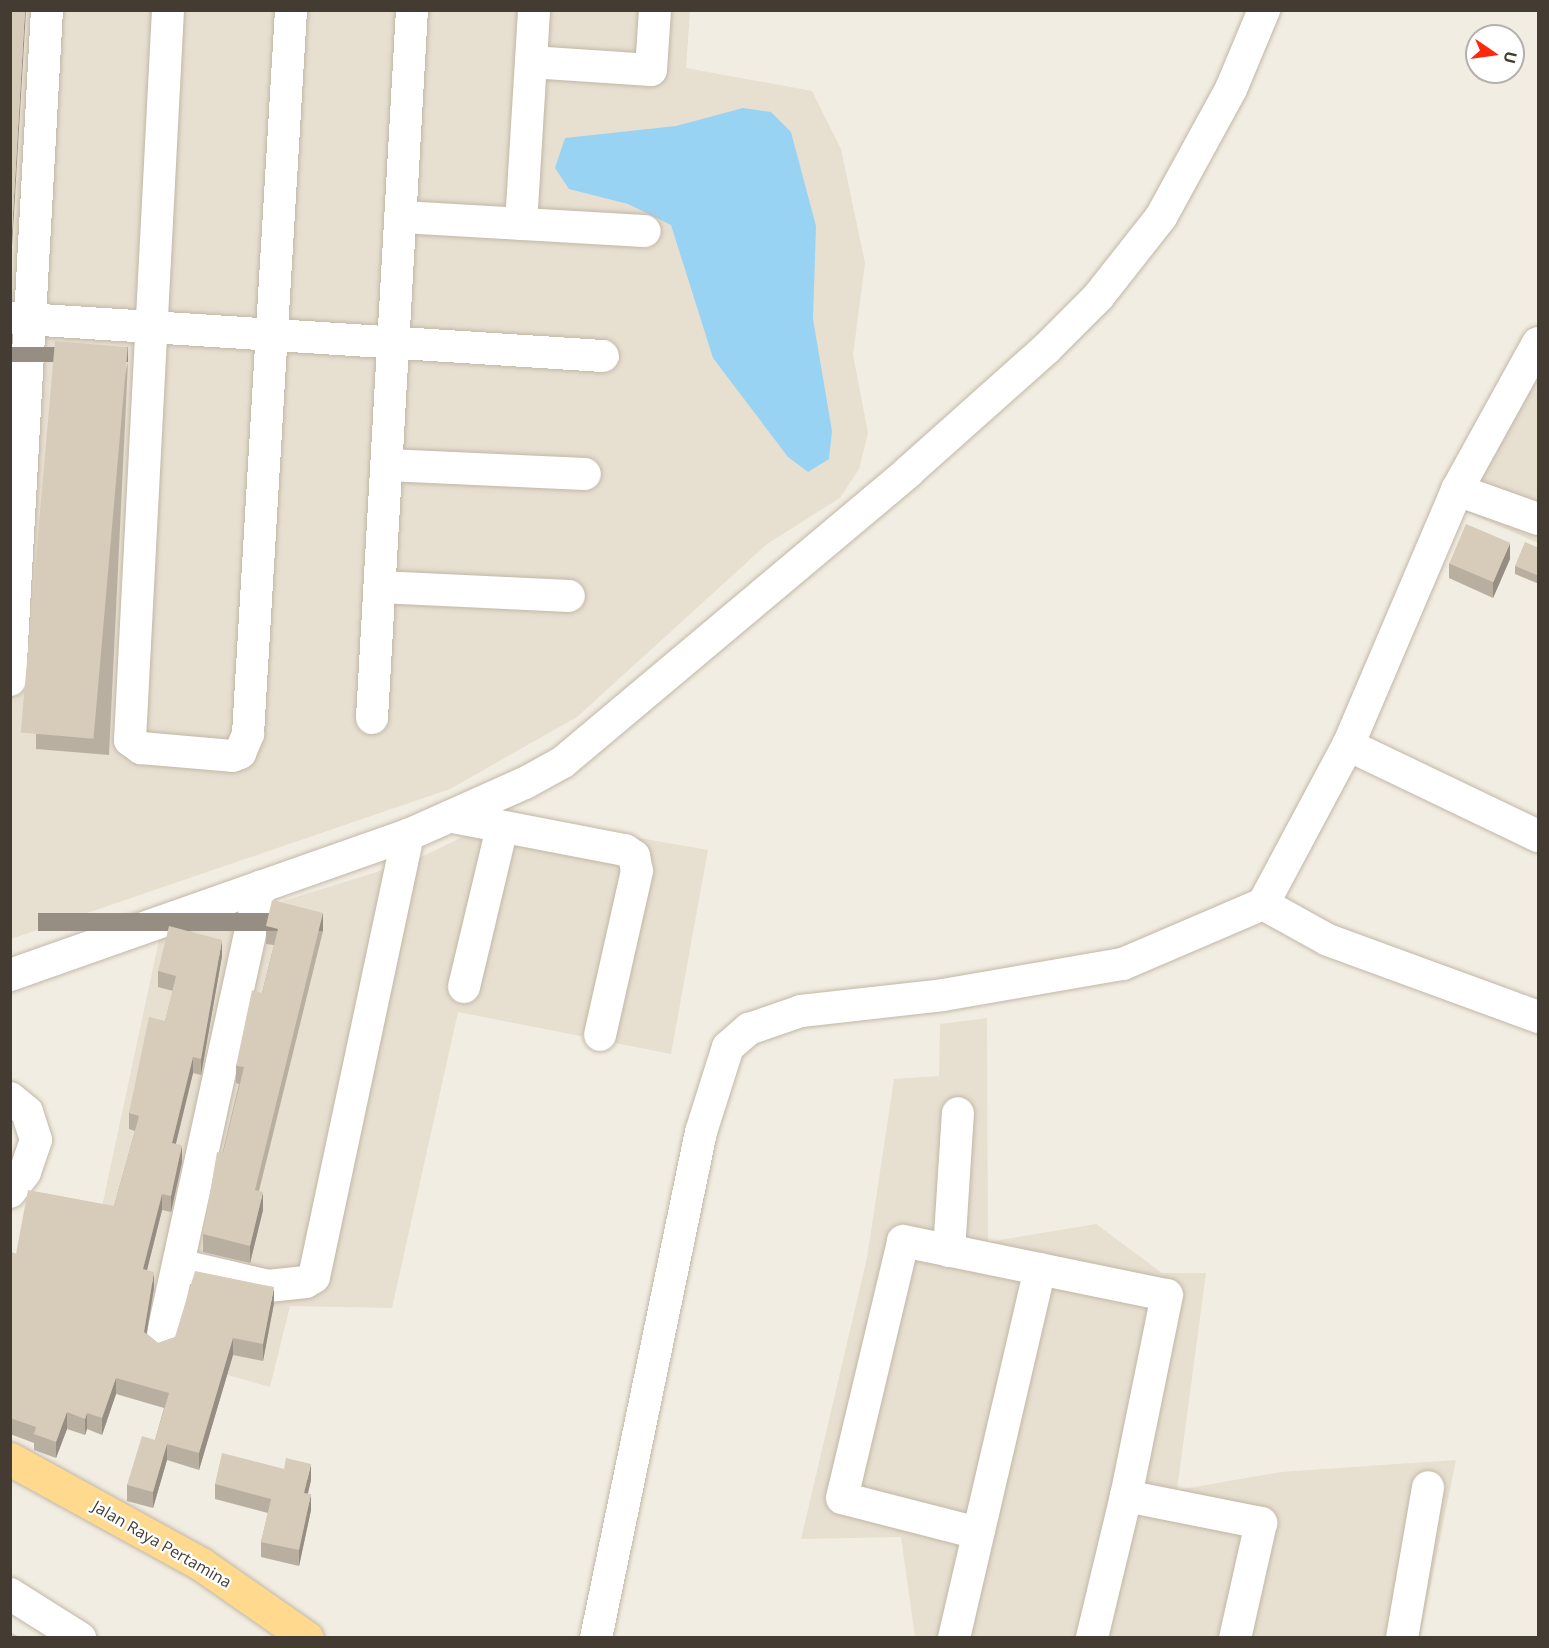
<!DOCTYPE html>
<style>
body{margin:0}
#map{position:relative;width:1549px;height:1648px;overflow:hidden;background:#f2ede2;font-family:"Open Sans",sans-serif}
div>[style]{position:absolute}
.residential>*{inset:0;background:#e7dfd0}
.water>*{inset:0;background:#99d3f4}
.roads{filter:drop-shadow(0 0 2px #c1b7a7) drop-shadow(0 0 2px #c1b7a7)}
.minor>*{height:32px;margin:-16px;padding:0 16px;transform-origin:16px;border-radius:16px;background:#fff}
.primary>*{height:33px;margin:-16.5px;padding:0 16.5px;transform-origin:16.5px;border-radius:16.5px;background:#ffda8e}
.wall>*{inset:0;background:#b9afa0}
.shaded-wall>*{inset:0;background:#968e82;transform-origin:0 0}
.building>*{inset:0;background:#d7cbba;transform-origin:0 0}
span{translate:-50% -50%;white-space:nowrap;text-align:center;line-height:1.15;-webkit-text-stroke:4.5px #fff;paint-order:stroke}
.street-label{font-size:16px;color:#443c32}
.frame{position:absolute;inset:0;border:12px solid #443c32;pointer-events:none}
.north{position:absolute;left:1465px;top:24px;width:60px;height:60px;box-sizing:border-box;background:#fff;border:2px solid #b4b1ad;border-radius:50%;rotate:103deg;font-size:16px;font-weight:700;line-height:24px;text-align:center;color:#443c32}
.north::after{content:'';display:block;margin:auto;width:21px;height:27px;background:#ff270c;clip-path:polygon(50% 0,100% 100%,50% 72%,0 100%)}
</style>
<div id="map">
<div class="residential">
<div style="clip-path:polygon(10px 11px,690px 11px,686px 68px,812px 91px,841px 149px,865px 263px,853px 355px,868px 433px,859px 469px,840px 498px,767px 544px,577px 717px,450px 789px,11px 939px)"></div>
<div style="clip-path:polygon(1538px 376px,1538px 543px,1464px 511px)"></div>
<div style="clip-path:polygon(508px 815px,708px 850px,671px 1054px,458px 1012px,392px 1308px,290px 1306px,270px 1387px,75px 1333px,159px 940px,415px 860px)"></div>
<div style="clip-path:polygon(987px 1018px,988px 1242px,1096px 1224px,1162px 1273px,1206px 1273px,1177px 1490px,1281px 1472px,1456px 1460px,1420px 1637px,915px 1637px,901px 1537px,801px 1539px,867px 1258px,894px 1079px,939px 1076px,940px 1024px)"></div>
</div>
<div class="water">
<div style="clip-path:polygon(743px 108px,771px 112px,791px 132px,816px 226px,813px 319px,832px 431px,829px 459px,808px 472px,788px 457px,713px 358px,671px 225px,628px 204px,569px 189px,555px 168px,565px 138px,676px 126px)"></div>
</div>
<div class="roads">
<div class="minor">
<div style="left:168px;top:10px;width:731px;rotate:92.98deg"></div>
<div style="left:130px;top:740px;width:14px;rotate:36deg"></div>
<div style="left:141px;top:748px;width:91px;rotate:5deg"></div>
<div style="left:232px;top:756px;width:9px;rotate:-21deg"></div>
<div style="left:240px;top:753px;width:21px;rotate:-67deg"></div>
<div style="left:248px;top:734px;width:725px;rotate:-86.6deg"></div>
<div style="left:531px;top:62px;width:120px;rotate:3.8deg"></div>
<div style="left:651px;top:70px;width:60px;rotate:-86.2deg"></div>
<div style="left:401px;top:217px;width:244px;rotate:3.3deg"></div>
<div style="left:521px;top:224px;width:214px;rotate:-86.5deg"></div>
<div style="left:10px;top:318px;width:594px;rotate:3.67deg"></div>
<div style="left:1538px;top:343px;width:168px;rotate:118.9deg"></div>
<div style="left:1457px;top:490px;width:86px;rotate:19.7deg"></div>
<div style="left:387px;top:465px;width:198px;rotate:2.6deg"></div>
<div style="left:1457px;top:490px;width:277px;rotate:113.1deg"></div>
<div style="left:1348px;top:745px;width:180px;rotate:118.1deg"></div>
<div style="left:1263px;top:904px;width:74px;rotate:29deg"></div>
<div style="left:1328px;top:940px;width:224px;rotate:20.1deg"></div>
<div style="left:380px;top:587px;width:189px;rotate:2.7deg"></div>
<div style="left:10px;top:680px;width:671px;rotate:-86.84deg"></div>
<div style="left:372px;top:718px;width:709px;rotate:-86.77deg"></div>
<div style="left:1348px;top:745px;width:211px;rotate:25.6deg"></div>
<div style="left:453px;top:817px;width:175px;rotate:10.9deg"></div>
<div style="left:625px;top:850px;width:11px;rotate:34deg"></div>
<div style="left:634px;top:856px;width:15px;rotate:79deg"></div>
<div style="left:637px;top:871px;width:168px;rotate:102.7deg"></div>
<div style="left:10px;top:975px;width:422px;rotate:-19.4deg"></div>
<div style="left:408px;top:835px;width:128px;rotate:-24deg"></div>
<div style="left:525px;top:783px;width:43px;rotate:-28.9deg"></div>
<div style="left:563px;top:762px;width:451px;rotate:-40deg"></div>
<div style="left:908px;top:472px;width:185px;rotate:-41.7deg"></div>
<div style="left:1046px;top:349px;width:74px;rotate:-45deg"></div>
<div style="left:1098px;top:297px;width:102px;rotate:-51.8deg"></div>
<div style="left:1161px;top:217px;width:146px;rotate:-61.3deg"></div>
<div style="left:1231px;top:89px;width:86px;rotate:-67.3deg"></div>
<div style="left:464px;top:987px;width:163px;rotate:-76.6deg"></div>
<div style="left:10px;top:1098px;width:22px;rotate:39deg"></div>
<div style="left:27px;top:1112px;width:29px;rotate:72deg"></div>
<div style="left:36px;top:1140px;width:34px;rotate:109deg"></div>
<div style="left:25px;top:1172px;width:25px;rotate:127deg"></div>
<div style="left:949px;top:1251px;width:138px;rotate:-86.3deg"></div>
<div style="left:179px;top:1265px;width:91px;rotate:13.3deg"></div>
<div style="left:268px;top:1286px;width:38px;rotate:-6deg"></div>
<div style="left:306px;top:1282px;width:9px;rotate:-32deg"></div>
<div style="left:314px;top:1277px;width:452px;rotate:-78deg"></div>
<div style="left:161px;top:1342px;width:466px;rotate:-77.7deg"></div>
<div style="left:1126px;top:1496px;width:138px;rotate:11.3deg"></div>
<div style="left:1261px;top:1523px;width:118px;rotate:102.7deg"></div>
<div style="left:978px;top:1533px;width:140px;rotate:-165.6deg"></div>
<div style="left:842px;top:1498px;width:264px;rotate:-76.6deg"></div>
<div style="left:903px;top:1241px;width:269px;rotate:11.6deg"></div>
<div style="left:1167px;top:1295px;width:205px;rotate:101.5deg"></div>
<div style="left:1126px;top:1496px;width:146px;rotate:103.5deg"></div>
<div style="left:10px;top:1594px;width:83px;rotate:32.2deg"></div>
<div style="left:596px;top:1638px;width:517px;rotate:-78.28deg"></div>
<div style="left:701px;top:1132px;width:89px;rotate:-72.4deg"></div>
<div style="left:728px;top:1047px;width:28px;rotate:-41deg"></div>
<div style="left:749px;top:1029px;width:55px;rotate:-19.1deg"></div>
<div style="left:801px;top:1011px;width:143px;rotate:-6.4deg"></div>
<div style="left:943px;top:995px;width:183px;rotate:-9.8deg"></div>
<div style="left:1123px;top:964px;width:152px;rotate:-23.2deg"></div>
<div style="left:954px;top:1638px;width:379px;rotate:-76.9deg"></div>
<div style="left:1402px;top:1638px;width:153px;rotate:-80.2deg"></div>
</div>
<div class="primary">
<div style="left:10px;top:1459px;width:218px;rotate:28.8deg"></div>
<div style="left:201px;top:1564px;width:129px;rotate:34.9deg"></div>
</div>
</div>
<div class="wall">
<div style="clip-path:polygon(128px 362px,109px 755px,36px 749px,36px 734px)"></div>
<div style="clip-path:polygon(1539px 548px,1539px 584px,1515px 574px,1515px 566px)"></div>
<div style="clip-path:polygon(1510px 559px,1493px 598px,1449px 578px,1449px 563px)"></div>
<div style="clip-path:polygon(266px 926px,323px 931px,259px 1191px,263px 1210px,250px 1263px,203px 1252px,203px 1234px,239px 1084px,236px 1083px,236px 1066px,262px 993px,274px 945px,266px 944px)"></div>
<div style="clip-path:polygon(222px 956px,201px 1075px,193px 1073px,176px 1144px,182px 1162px,171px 1212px,162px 1210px,147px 1270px,154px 1288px,147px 1334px,158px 1343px,274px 1303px,263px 1361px,233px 1355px,199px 1470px,167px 1460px,153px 1508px,127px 1501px,127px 1485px,155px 1440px,164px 1408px,116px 1394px,102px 1435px,87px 1429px,85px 1435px,67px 1429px,56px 1458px,34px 1450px,34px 1443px,10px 1434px,10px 1252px,16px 1254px,114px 1206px,135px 1131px,129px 1129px,129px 1113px,165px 1021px,173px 991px,158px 987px,158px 971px)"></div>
<div style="clip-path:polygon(311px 1480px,308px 1494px,311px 1510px,299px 1566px,261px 1557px,261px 1542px,268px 1513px,215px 1499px,215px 1484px)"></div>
</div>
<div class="shaded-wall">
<div style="clip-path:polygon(25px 10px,26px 10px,10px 280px,10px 265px)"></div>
<div style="left:128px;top:347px;width:15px;height:393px;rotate:90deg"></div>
<div style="clip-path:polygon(1510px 543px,1510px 559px,1493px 598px,1493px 582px)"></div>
<div style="left:323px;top:913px;width:18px;height:285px;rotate:90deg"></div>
<div style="clip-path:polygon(222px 940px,222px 956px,201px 1075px,201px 1059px)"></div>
<div style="clip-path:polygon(193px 1057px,193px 1073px,172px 1159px,172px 1143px)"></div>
<div style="clip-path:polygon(182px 1145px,182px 1162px,171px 1212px,171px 1196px)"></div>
<div style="clip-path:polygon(263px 1192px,263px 1210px,250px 1263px,250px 1246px)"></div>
<div style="clip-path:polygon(162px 1194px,162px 1210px,143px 1286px,143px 1269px)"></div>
<div style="clip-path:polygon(154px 1272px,154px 1288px,144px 1348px,144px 1332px)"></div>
<div style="clip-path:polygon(274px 1287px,274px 1303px,263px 1361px,263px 1344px)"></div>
<div style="clip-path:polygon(233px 1338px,233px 1355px,199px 1470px,199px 1453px)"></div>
<div style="clip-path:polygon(116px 1378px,116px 1394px,102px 1435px,102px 1418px)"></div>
<div style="clip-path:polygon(67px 1412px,67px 1429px,56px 1458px,56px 1442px)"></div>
<div style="clip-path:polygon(87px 1413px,87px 1429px,85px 1435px,85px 1419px)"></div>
<div style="clip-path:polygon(167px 1444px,167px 1460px,153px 1508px,153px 1492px)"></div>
<div style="clip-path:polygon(311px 1464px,311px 1480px,304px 1508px,304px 1493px)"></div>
<div style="clip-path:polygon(311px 1494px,311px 1510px,299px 1566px,299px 1550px)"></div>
</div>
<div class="building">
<div style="clip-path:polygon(10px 10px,25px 10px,10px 265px)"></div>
<div style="left:55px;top:341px;width:73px;height:393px;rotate:5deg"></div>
<div style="left:1466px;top:524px;width:48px;height:43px;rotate:23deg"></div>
<div style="clip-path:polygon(1525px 542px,1539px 548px,1539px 576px,1515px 566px)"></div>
<div style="clip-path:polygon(272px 900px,323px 913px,255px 1190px,263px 1192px,250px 1246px,203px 1234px,217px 1152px,223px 1153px,244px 1067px,236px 1066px,252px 990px,262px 993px,278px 929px,266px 926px)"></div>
<div style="clip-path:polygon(169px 926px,222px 940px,201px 1059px,193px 1057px,172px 1143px,182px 1145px,171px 1196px,162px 1194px,143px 1269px,154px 1272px,144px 1332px,158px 1343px,175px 1337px,195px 1271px,274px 1287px,263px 1344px,233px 1338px,199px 1453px,167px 1444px,153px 1492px,127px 1485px,142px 1436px,155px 1440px,169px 1393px,116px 1378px,102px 1418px,87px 1413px,85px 1419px,67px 1412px,56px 1442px,34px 1434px,36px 1427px,10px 1418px,10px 1252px,16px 1254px,28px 1190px,114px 1206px,139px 1116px,129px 1113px,149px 1017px,165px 1021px,176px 976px,158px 971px)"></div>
<div style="clip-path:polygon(222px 1453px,284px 1469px,286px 1458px,311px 1464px,304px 1493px,311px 1494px,299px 1550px,261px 1542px,271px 1499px,215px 1484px)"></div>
<div style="clip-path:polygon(10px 1632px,21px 1638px,10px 1638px)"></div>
</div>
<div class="street-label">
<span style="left:162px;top:1544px;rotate:30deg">Jalan Raya Pertamina</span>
</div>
<div class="frame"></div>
<div class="north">U</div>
</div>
